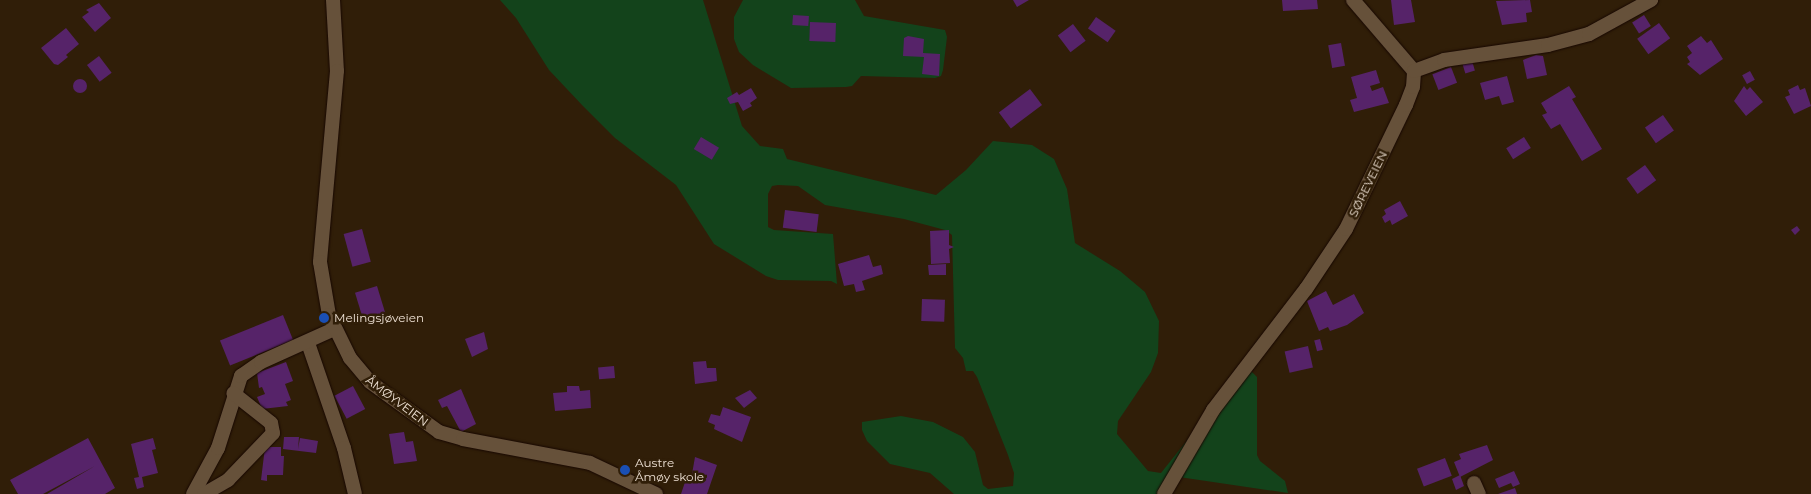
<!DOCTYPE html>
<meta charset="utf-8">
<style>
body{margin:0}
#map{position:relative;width:1811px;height:494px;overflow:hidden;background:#301e08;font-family:Montserrat,sans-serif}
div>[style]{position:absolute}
.green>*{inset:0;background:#13431b}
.building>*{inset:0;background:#562369;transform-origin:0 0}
.round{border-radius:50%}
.roads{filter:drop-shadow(0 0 1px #170700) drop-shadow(0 0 1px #170700)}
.minor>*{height:14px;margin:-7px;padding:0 7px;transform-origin:7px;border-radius:7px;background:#66513a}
.secondary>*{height:14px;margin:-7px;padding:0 7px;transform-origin:7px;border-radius:7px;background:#66513a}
.dots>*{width:14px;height:14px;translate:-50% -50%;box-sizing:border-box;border:2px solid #301e08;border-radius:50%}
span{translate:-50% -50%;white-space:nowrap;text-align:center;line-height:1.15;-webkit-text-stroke:5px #301e08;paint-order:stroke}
.street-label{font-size:12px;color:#ecdfd2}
.poi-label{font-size:12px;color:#ecdfd2}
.left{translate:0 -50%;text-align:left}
</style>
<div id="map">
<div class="green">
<div style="clip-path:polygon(500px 0,703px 0,742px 126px,760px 146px,783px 149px,787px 159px,936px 195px,966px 170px,993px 141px,1032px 145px,1054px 159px,1067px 189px,1075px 243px,1120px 271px,1145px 292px,1159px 321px,1158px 353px,1151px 372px,1118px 421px,1117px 434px,1148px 471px,1161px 473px,1246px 366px,1257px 377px,1257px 455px,1260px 461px,1285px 481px,1288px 493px,1179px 477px,1163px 494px,954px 494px,930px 473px,890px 464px,867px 441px,862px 430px,862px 422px,901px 416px,933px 422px,963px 437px,975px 452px,983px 485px,988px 489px,1013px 486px,1014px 473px,1008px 455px,977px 377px,973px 371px,966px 371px,963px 358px,955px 348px,952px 235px,945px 230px,904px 219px,825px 205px,798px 186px,778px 185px,772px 186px,768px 194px,768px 227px,774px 230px,833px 234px,837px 284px,831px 281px,778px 280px,766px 276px,714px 244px,676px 185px,615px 138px,582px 105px,549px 70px,516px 18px)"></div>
<div style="clip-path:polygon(743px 0,855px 0,864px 16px,945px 30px,947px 37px,943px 70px,941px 76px,935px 78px,861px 76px,852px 86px,846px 87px,791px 88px,753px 65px,739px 52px,734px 39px,734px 17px)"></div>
</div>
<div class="building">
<div style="clip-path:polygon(1013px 0,1029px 0,1017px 7px)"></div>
<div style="clip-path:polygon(1282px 0,1317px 0,1318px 9px,1283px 11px)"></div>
<div style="clip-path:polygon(1391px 0,1411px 0,1415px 22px,1394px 25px)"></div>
<div style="clip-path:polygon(1530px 0,1532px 12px,1526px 13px,1527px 22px,1502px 25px,1496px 1px)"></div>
<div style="clip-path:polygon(99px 3px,111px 18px,95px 32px,82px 17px,89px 12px,86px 10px)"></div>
<div style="left:793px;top:15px;width:16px;height:10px;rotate:4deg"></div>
<div style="left:1644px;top:15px;width:13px;height:14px;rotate:58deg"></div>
<div style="left:1096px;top:17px;width:24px;height:14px;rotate:35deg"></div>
<div style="left:810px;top:22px;width:26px;height:19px;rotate:2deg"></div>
<div style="left:1659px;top:23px;width:19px;height:27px;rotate:54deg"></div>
<div style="left:1073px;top:24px;width:21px;height:19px;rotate:53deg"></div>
<div style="clip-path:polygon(66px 28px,79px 44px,66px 55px,68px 57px,58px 65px,54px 64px,41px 48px)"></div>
<div style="clip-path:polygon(908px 36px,924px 39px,923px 53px,940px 54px,939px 76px,922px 74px,924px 57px,903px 56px,904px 38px)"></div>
<div style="clip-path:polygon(1701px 36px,1707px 43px,1711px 40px,1723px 59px,1700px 75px,1687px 64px,1690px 62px,1687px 57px,1692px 53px,1687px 46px)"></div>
<div style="left:1341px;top:43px;width:23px;height:13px;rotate:80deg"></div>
<div style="clip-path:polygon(1536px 55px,1543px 56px,1547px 75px,1527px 79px,1523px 60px)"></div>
<div style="left:99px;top:56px;width:21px;height:15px;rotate:53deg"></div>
<div style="left:1472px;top:61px;width:10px;height:10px;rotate:73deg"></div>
<div style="left:1451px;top:67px;width:17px;height:20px;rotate:69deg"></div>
<div style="clip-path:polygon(1376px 70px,1380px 83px,1370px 86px,1372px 91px,1383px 87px,1389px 103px,1354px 112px,1350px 100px,1357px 98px,1351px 77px)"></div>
<div style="left:1750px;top:71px;width:10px;height:9px;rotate:61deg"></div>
<div style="clip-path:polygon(1507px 76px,1514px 102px,1502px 105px,1499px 96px,1485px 100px,1480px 83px)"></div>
<div class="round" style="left:73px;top:79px;width:14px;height:14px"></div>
<div style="clip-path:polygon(1798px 85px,1800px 90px,1805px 88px,1811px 106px,1794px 114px,1785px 97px,1790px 95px,1788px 90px)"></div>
<div style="clip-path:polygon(1569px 86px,1576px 97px,1572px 99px,1602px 149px,1582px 161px,1560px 124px,1551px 129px,1542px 115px,1547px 113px,1541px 103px)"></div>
<div style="clip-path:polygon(1744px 86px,1747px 90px,1750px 87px,1763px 102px,1746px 116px,1734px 101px)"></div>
<div style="clip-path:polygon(751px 88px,757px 98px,750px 103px,752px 106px,743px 111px,738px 102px,730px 104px,727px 98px,737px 92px,739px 95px)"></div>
<div style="left:1030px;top:89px;width:20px;height:39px;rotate:53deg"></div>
<div style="left:1663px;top:115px;width:19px;height:22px;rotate:55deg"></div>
<div style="left:701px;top:137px;width:21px;height:14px;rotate:31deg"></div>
<div style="left:1524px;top:137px;width:13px;height:21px;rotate:58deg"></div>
<div style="left:1645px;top:165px;width:19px;height:23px;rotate:54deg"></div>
<div style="clip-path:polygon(1400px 201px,1408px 216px,1392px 225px,1390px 220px,1385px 223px,1382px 217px,1386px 214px,1384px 210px)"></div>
<div style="left:785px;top:210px;width:34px;height:18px;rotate:7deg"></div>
<div style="clip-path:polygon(1797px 226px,1800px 230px,1795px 235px,1791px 230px)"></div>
<div style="left:362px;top:229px;width:34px;height:19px;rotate:75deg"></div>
<div style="clip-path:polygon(949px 230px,949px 245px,954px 247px,949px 249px,950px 263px,931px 264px,930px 231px)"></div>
<div style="clip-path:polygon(869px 255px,873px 267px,881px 265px,883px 274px,862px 281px,865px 290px,856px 292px,854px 284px,844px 286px,838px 264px)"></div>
<div style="clip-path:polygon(946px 264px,946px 275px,929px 275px,928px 265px)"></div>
<div style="left:377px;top:286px;width:28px;height:23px;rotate:73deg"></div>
<div style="clip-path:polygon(1326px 291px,1333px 305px,1354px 294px,1364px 313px,1347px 325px,1330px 331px,1328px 327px,1319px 331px,1307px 301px)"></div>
<div style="left:922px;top:299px;width:23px;height:22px;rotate:2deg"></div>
<div style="left:283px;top:315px;width:27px;height:68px;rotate:68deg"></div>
<div style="clip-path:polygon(484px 332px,488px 349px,472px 357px,465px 339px)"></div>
<div style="left:1320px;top:339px;width:11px;height:6px;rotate:75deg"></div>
<div style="left:1308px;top:346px;width:22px;height:24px;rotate:77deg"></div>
<div style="clip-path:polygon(706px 361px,707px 368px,716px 368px,717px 381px,695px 384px,693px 362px)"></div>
<div style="clip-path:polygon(286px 362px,293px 381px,285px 384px,291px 400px,286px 402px,288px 406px,262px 409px,257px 397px,265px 394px,262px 387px,259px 388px,257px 373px)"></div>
<div style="left:614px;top:366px;width:12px;height:16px;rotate:85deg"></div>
<div style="left:353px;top:386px;width:26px;height:21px;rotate:62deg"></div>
<div style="clip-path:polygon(567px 386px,579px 386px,580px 391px,590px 390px,591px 408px,555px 411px,553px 393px,567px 392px)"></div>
<div style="clip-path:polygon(461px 389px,476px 424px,461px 432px,447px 406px,442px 408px,438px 400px)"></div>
<div style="clip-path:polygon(750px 390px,757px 398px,744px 408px,735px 398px)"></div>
<div style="clip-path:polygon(723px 407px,751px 417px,742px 442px,714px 429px,715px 425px,708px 422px,711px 414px,720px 416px)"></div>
<div style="clip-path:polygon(404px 432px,406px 442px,413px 441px,417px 461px,394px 464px,389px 434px)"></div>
<div style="clip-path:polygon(284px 437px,299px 437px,298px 449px,300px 438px,318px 441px,316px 453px,283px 449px)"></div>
<div style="clip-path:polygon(88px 438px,115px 488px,105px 494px,47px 494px,95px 466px,43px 494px,18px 494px,10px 480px)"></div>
<div style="clip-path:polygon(153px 438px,156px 449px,152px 450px,158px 473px,142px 477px,144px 487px,137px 489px,134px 478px,139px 477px,131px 444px)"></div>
<div style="clip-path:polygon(1487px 445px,1493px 460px,1460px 477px,1454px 462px,1461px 459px,1459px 454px)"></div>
<div style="clip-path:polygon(265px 447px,281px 447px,281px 456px,284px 456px,283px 475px,267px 475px,267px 481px,261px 480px)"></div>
<div style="clip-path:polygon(695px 457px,717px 465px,707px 494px,681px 494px,688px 473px,692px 474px)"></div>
<div style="left:1445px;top:458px;width:19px;height:30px;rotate:69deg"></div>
<div style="clip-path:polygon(1514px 471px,1520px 484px,1513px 487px,1511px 483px,1499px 488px,1495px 479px)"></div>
<div style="clip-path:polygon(1460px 475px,1464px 486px,1456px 490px,1452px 479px)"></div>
<div style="clip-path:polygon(1515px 488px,1517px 494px,1498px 494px)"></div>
</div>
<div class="roads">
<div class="minor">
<div style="left:1353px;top:0;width:94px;rotate:49.3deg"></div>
<div style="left:308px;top:343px;width:111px;rotate:71.1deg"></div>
<div style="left:344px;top:448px;width:47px;rotate:76.6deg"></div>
<div style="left:1474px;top:483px;width:12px;rotate:66deg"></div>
<div style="left:193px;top:494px;width:52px;rotate:-61.5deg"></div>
<div style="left:218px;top:448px;width:76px;rotate:-72.3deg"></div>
<div style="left:241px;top:376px;width:24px;rotate:-35deg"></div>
<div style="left:261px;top:362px;width:80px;rotate:-24.3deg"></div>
<div style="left:204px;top:494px;width:28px;rotate:-30deg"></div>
<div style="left:228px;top:480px;width:65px;rotate:-46.2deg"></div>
<div style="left:273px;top:433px;width:10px;rotate:-101deg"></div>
<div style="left:271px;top:423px;width:48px;rotate:-141.7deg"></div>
<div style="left:1164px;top:494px;width:97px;rotate:-59.7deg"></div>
<div style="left:1213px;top:410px;width:153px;rotate:-52.5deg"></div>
<div style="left:1306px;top:289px;width:72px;rotate:-56.3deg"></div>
<div style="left:1346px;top:229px;width:138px;rotate:-64.2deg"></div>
<div style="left:1406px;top:105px;width:19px;rotate:-69deg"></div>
<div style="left:1413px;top:87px;width:16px;rotate:-86deg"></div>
<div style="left:1414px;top:71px;width:32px;rotate:-20deg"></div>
<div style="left:1444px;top:60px;width:105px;rotate:-8.2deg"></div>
<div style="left:1548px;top:45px;width:42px;rotate:-15deg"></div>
<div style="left:1589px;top:34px;width:71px;rotate:-28.7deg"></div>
</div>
<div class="secondary">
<div style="left:333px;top:0;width:71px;rotate:86.8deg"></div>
<div style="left:337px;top:71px;width:192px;rotate:95.1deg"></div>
<div style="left:320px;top:262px;width:54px;rotate:80.4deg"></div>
<div style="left:329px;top:315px;width:48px;rotate:64deg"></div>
<div style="left:350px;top:358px;width:31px;rotate:50deg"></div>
<div style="left:370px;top:382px;width:85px;rotate:35.9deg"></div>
<div style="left:439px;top:432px;width:25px;rotate:16deg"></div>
<div style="left:463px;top:439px;width:129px;rotate:10.7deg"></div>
<div style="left:590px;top:463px;width:73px;rotate:25.2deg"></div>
</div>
</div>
<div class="dots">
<div style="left:324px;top:318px;background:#1a4fb4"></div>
<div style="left:625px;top:470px;background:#1a4fb4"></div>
</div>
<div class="street-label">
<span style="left:1368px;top:184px;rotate:-64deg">SØREVEIEN</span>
<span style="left:397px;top:401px;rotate:37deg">ÅMØYVEIEN</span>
</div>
<div class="poi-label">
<span class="left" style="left:334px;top:318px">Melingsjøveien</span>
<span class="left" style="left:635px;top:470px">Austre<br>Åmøy skole</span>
</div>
</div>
